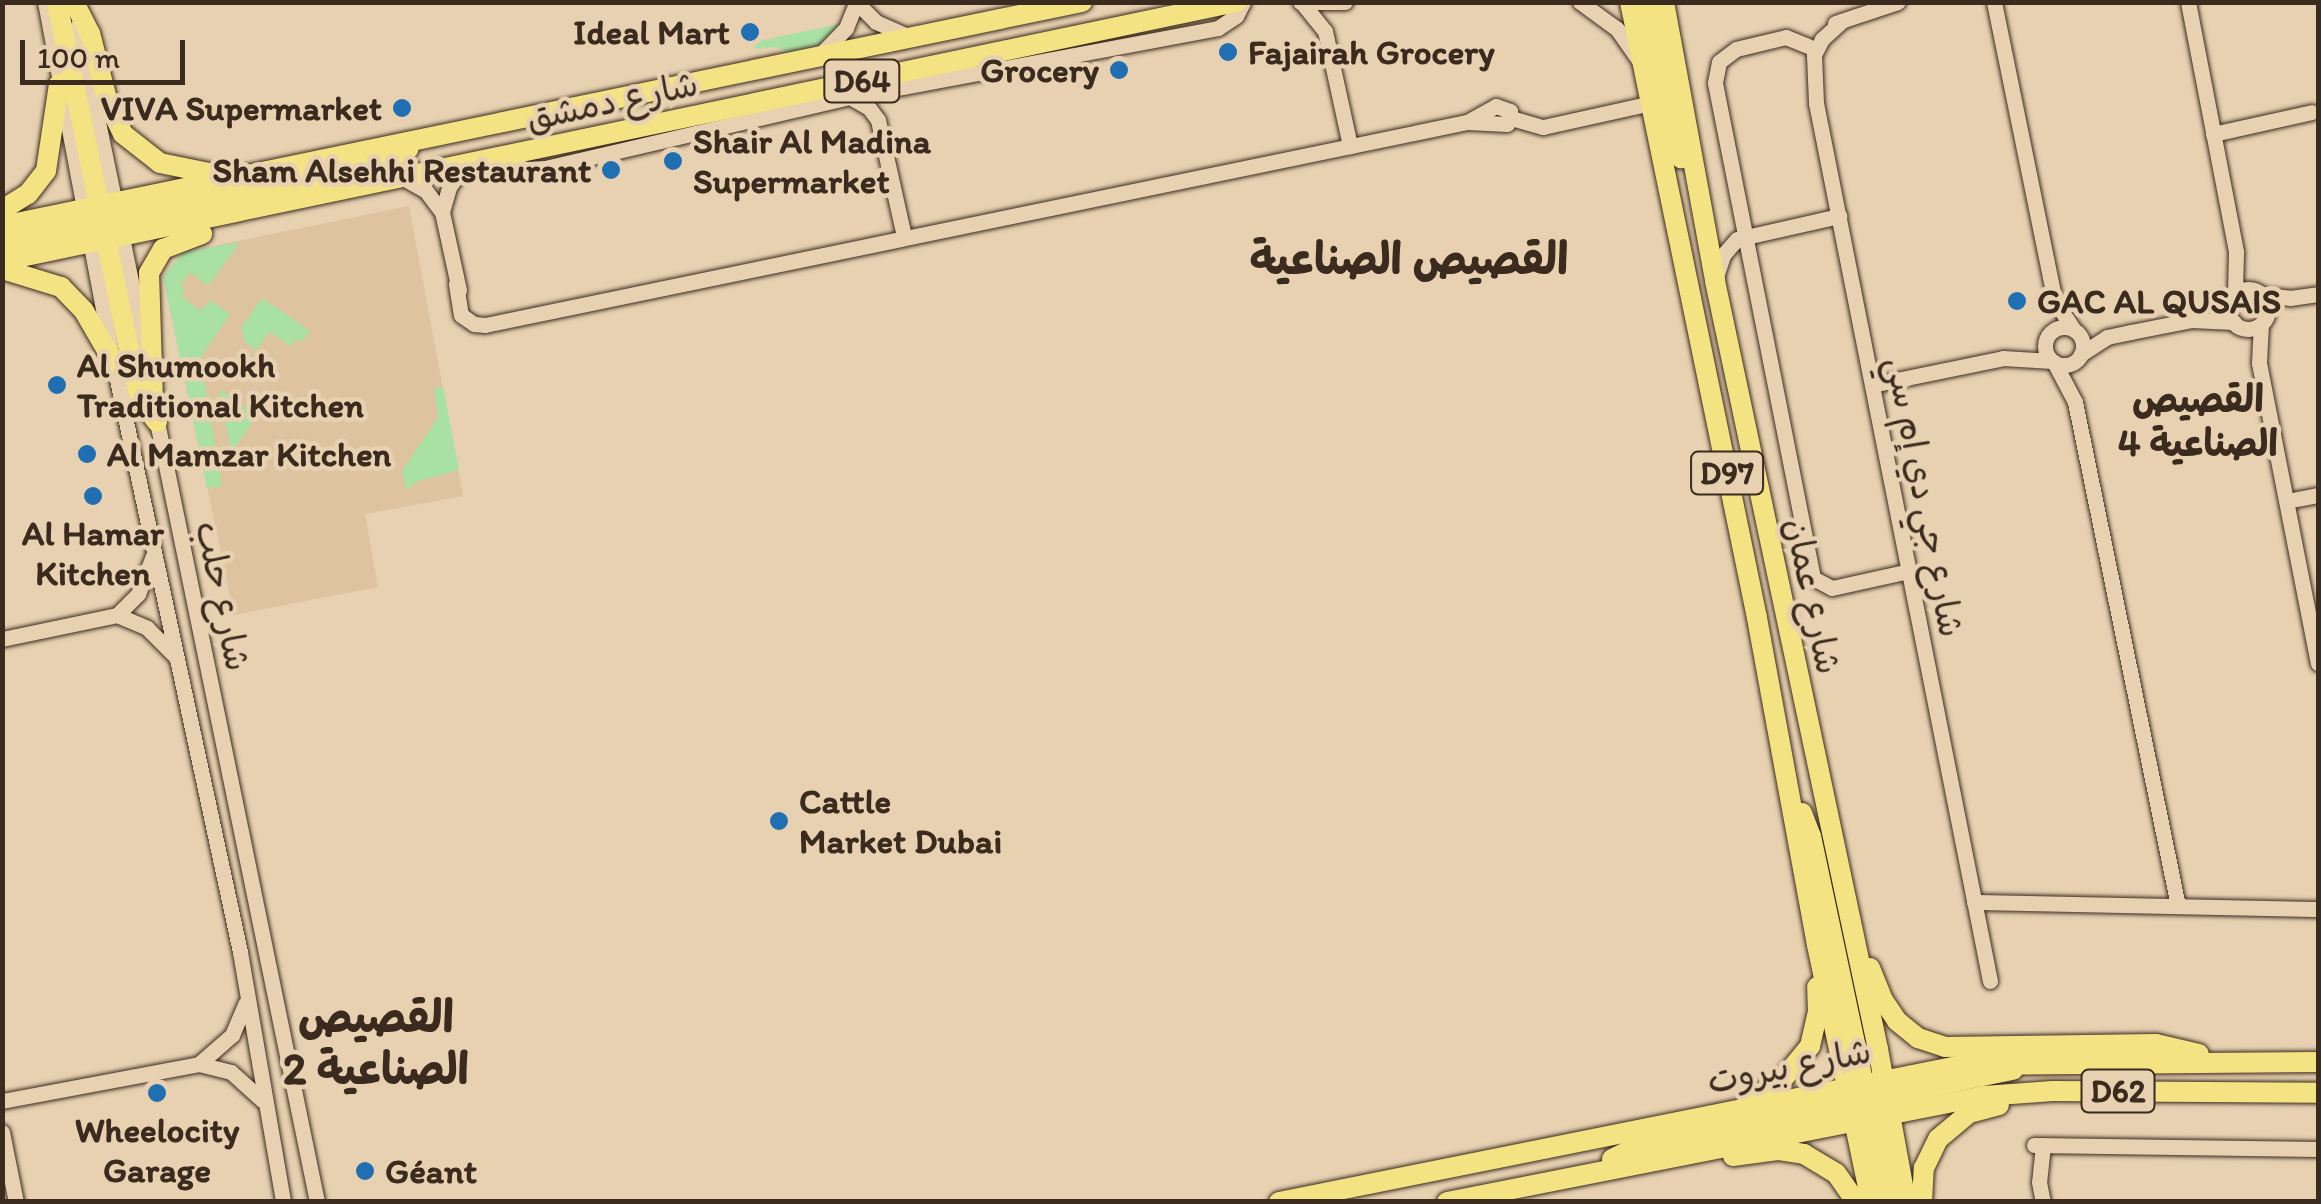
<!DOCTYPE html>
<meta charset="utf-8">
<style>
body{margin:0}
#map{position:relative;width:2321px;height:1204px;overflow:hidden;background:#e7d1b1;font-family:Itim,"Playpen Sans Arabic",sans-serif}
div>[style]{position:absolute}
.built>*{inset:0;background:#ddc3a0}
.green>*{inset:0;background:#a9e0a4}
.roads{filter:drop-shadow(0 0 2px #3b2a1e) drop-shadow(0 0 2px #3b2a1e)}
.minor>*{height:15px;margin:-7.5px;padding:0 7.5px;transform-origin:7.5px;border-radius:7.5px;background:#e7d1b1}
.minor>.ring{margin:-7.5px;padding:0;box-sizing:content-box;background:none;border:15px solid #e7d1b1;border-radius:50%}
.major>*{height:20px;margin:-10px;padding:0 10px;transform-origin:10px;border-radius:10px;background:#f4e382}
.dots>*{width:28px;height:28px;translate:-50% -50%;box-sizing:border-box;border:5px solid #e7d1b1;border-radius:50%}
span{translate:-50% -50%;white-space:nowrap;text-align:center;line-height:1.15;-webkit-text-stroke:9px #e7d1b1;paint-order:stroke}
.shield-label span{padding:2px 8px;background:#e7d1b1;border:2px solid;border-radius:8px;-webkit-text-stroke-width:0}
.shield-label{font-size:32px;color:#3b2a1e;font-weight:700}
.poi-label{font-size:35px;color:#3b2a1e;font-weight:700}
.right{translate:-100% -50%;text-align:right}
.left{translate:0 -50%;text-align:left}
.street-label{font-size:35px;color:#3b2a1e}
.neighbourhood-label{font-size:38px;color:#3b2a1e;font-weight:700}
.district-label{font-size:45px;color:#3b2a1e;font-weight:700}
.frame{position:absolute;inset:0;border:5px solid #3b2a1e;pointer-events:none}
.scale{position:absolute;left:20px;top:40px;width:165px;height:45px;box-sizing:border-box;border:5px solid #3b2a1e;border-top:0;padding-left:12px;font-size:30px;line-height:35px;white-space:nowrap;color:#3b2a1e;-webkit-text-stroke:8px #e7d1b1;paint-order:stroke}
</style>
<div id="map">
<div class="built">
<div style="clip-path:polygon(409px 206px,463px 496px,365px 514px,378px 587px,234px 615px,163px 276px,184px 252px)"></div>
</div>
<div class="green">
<div style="clip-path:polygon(839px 24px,822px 44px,792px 53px,775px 47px,758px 49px,749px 43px)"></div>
<div style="clip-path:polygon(240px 242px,208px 286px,190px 272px,180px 284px,185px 289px,181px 296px,201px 311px,210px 300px,230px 314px,200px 359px,222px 486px,207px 488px,163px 276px,184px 252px)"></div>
<div style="clip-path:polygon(262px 298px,310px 331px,301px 342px,296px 339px,291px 346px,270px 332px,256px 350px,245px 342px,241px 328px)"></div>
<div style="clip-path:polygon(443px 387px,459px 470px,418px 481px,406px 490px,402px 471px,438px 418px,434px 388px)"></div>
<div style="clip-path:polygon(221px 390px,257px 415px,232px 452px,219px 393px)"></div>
</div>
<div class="roads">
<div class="minor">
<div style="left:45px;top:2px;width:365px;rotate:79.3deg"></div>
<div style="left:113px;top:361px;width:604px;rotate:77.87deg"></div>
<div style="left:240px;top:952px;width:254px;rotate:80.2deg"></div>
<div style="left:856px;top:2px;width:28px;rotate:45deg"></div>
<div style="left:876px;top:22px;width:36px;rotate:24deg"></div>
<div style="left:1300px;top:2px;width:45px"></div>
<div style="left:1580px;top:2px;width:46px;rotate:36.1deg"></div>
<div style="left:1617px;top:29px;width:40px;rotate:55.1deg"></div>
<div style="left:1994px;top:2px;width:305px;rotate:78.5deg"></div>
<div style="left:2055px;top:301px;width:33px;rotate:57deg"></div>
<div style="left:2188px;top:2px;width:255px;rotate:79.1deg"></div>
<div style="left:2236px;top:252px;width:41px;rotate:91.4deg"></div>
<div style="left:1303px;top:4px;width:35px;rotate:51deg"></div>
<div style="left:1325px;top:31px;width:118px;rotate:77.7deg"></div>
<div style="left:1842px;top:21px;width:27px;rotate:138deg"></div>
<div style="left:1822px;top:39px;width:18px;rotate:117deg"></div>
<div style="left:1814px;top:55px;width:48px;rotate:87.6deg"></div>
<div style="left:1816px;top:103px;width:895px;rotate:78.79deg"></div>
<div style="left:1835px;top:23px;width:66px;rotate:-18.4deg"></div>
<div style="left:78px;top:25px;width:327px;rotate:78.3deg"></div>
<div style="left:1808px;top:46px;width:24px;rotate:-158deg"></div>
<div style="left:1786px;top:37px;width:51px;rotate:166.5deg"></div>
<div style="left:1736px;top:49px;width:21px;rotate:143deg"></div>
<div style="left:1719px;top:62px;width:21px;rotate:101deg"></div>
<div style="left:1715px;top:83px;width:505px;rotate:78.8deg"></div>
<div style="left:1813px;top:578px;width:21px;rotate:28deg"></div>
<div style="left:1832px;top:588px;width:79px;rotate:-12.4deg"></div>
<div style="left:819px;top:56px;width:39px;rotate:-46deg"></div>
<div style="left:846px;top:28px;width:27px;rotate:-68deg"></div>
<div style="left:850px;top:97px;width:22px;rotate:30deg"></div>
<div style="left:869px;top:108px;width:15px;rotate:53deg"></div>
<div style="left:878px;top:120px;width:119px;rotate:77.4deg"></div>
<div style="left:1496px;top:106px;width:15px;rotate:20deg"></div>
<div style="left:1510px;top:111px;width:13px;rotate:103deg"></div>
<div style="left:1507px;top:124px;width:40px;rotate:-177.1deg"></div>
<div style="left:1467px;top:122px;width:33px;rotate:-29deg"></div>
<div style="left:1511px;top:118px;width:33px;rotate:16deg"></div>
<div style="left:1543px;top:127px;width:111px;rotate:-12.5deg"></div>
<div style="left:2213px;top:134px;width:101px;rotate:-12.5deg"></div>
<div style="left:488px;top:160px;width:40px;rotate:13deg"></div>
<div style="left:527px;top:169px;width:18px;rotate:-3deg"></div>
<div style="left:545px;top:168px;width:313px;rotate:-13.1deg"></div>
<div style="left:850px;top:97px;width:374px;rotate:-10.6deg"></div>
<div style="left:1218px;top:28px;width:22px;rotate:-34deg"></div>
<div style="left:1236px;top:16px;width:16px;rotate:-63deg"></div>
<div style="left:403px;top:178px;width:26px;rotate:29deg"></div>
<div style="left:426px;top:191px;width:26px;rotate:53deg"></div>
<div style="left:442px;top:212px;width:80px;rotate:77.7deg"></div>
<div style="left:442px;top:212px;width:26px;rotate:-74deg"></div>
<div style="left:449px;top:187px;width:27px;rotate:-54deg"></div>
<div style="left:1716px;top:277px;width:23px;rotate:-72deg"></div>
<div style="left:1723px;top:255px;width:21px;rotate:-49deg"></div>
<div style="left:1737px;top:239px;width:105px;rotate:-12.7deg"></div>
<div style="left:456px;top:284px;width:31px;rotate:81deg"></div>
<div style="left:461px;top:315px;width:16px;rotate:35deg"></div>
<div style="left:474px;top:324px;width:11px;rotate:5deg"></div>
<div style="left:485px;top:325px;width:1003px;rotate:-11.68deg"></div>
<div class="ring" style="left:2228px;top:289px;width:25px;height:25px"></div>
<div style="left:2263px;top:295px;width:27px;rotate:6deg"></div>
<div style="left:2290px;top:298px;width:28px;rotate:-8deg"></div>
<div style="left:2261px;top:324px;width:39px;rotate:93deg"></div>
<div style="left:2259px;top:363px;width:306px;rotate:78.9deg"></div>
<div class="ring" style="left:2045px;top:327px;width:23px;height:23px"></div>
<div style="left:2081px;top:354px;width:31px;rotate:-33deg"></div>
<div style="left:2107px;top:337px;width:25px;rotate:-12deg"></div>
<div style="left:2131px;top:332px;width:61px;rotate:-11.3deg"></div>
<div style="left:2191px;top:320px;width:43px;rotate:2.7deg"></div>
<div style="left:2054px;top:362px;width:45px;rotate:62.3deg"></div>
<div style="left:2075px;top:402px;width:514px;rotate:78.45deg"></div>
<div style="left:1872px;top:385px;width:134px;rotate:-11.6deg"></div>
<div style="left:2003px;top:358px;width:49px;rotate:3.5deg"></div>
<div style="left:155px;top:412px;width:806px;rotate:78.41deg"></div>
<div style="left:2287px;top:501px;width:32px;rotate:-11deg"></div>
<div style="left:117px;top:615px;width:33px;rotate:23deg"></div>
<div style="left:147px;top:628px;width:42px;rotate:45deg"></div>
<div style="left:2px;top:639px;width:117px;rotate:-11.8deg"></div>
<div style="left:117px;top:615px;width:30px;rotate:-45deg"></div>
<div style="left:138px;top:594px;width:41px;rotate:-68.5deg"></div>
<div style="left:1974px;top:902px;width:344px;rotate:1.2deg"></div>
<div style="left:200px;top:1063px;width:43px;rotate:-41.2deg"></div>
<div style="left:232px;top:1035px;width:34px;rotate:-67deg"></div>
<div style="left:2px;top:1101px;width:200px;rotate:-10.6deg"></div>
<div style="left:199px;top:1064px;width:33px;rotate:14deg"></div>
<div style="left:231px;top:1072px;width:42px;rotate:42.1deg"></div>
<div style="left:2px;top:1132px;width:71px;rotate:78.7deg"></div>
<div style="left:2034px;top:1145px;width:284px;rotate:0.8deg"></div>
<div style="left:2043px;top:1145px;width:37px;rotate:96deg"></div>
<div style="left:2039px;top:1182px;width:20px;rotate:79deg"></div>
</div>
<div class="major">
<div style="left:57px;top:2px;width:404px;rotate:78.3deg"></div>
<div style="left:139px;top:398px;width:30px;rotate:53deg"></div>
<div style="left:74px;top:2px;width:35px;rotate:63deg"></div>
<div style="left:90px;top:33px;width:72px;rotate:75.6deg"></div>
<div style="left:108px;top:103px;width:34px;rotate:64deg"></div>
<div style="left:123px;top:134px;width:47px;rotate:38.1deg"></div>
<div style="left:160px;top:163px;width:65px;rotate:11.5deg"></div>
<div style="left:1630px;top:2px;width:629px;rotate:78.35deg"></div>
<div style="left:1757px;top:618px;width:332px;rotate:79.6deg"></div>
<div style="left:1817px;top:945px;width:263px;rotate:78.1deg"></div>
<div style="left:1647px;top:2px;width:160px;rotate:77.7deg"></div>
<div style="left:1664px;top:2px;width:284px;rotate:79.6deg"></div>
<div style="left:1715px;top:281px;width:785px;rotate:78.02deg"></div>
<div style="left:1878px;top:1049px;width:156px;rotate:79.6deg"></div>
<div style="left:2px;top:210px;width:31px;rotate:-32deg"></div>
<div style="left:28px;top:194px;width:29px;rotate:-52deg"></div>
<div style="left:46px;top:171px;width:88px;rotate:-81.5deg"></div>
<div style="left:2px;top:226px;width:1103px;rotate:-11.72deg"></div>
<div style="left:2px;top:244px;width:389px;rotate:-12deg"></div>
<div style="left:382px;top:163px;width:30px;rotate:-28deg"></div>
<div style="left:2px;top:261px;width:1261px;rotate:-11.85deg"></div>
<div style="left:2px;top:269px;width:62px;rotate:17deg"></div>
<div style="left:61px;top:287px;width:33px;rotate:46deg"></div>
<div style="left:84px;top:311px;width:58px;rotate:59.9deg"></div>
<div style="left:153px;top:400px;width:127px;rotate:-91.8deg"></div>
<div style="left:149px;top:273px;width:28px;rotate:-60deg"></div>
<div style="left:163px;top:249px;width:42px;rotate:-21deg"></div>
<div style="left:1802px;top:813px;width:25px;rotate:69deg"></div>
<div style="left:1811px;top:836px;width:374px;rotate:78deg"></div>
<div style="left:1870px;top:968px;width:35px;rotate:68deg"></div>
<div style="left:1883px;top:1000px;width:25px;rotate:56deg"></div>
<div style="left:1897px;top:1021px;width:27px;rotate:39deg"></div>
<div style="left:1918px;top:1038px;width:28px;rotate:18deg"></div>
<div style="left:1945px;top:1047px;width:211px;rotate:-0.8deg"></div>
<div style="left:2156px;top:1044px;width:44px;rotate:13.1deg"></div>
<div style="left:1747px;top:1103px;width:43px;rotate:-33.7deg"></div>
<div style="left:1783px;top:1079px;width:43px;rotate:-50.7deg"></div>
<div style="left:1810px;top:1046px;width:35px;rotate:-77deg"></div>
<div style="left:1818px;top:1012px;width:25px;rotate:-92deg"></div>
<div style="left:1733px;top:1156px;width:46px;rotate:-7.4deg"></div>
<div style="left:1779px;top:1150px;width:25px;rotate:9deg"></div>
<div style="left:1804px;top:1154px;width:37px;rotate:31deg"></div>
<div style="left:1836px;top:1173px;width:35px;rotate:55deg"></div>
<div style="left:1612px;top:1159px;width:28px;rotate:-26deg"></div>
<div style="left:1637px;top:1147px;width:384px;rotate:-11.6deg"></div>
<div style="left:1279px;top:1202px;width:697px;rotate:-11.34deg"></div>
<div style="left:1962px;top:1065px;width:356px;rotate:-0.5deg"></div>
<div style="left:1447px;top:1202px;width:547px;rotate:-11.17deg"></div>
<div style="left:1984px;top:1096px;width:69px;rotate:-4.1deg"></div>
<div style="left:2053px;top:1091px;width:265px;rotate:0.4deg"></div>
<div style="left:1922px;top:1202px;width:34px;rotate:-87deg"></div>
<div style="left:1924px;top:1168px;width:32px;rotate:-64deg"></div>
<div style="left:1938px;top:1139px;width:40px;rotate:-40deg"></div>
<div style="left:1969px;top:1113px;width:31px;rotate:-15deg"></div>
</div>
</div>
<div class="dots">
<div style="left:750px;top:32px;background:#1f6fb2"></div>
<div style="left:1228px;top:52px;background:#1f6fb2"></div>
<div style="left:1119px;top:70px;background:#1f6fb2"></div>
<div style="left:402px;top:108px;background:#1f6fb2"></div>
<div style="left:673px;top:161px;background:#1f6fb2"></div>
<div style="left:611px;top:170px;background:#1f6fb2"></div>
<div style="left:2017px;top:301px;background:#1f6fb2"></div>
<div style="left:57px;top:385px;background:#1f6fb2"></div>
<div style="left:87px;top:454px;background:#1f6fb2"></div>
<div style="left:93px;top:496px;background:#1f6fb2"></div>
<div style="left:779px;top:821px;background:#1f6fb2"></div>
<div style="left:157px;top:1093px;background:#1f6fb2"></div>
<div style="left:365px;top:1171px;background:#1f6fb2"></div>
</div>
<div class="shield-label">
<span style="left:862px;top:81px">D64</span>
<span style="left:1727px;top:473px">D97</span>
<span style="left:2118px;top:1091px">D62</span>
</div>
<div class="poi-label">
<span class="right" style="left:730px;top:32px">Ideal Mart</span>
<span class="left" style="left:1248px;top:52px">Fajairah Grocery</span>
<span class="right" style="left:1099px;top:70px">Grocery</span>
<span class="right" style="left:382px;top:108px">VIVA Supermarket</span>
<span class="left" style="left:693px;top:161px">Shair Al Madina<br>Supermarket</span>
<span class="right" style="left:591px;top:170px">Sham Alsehhi Restaurant</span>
<span class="left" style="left:2037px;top:301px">GAC AL QUSAIS</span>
<span class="left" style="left:77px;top:385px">Al Shumookh<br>Traditional Kitchen</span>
<span class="left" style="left:107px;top:454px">Al Mamzar Kitchen</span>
<span style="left:93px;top:553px">Al Hamar<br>Kitchen</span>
<span class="left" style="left:799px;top:821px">Cattle<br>Market Dubai</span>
<span style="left:157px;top:1150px">Wheelocity<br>Garage</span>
<span class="left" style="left:385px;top:1171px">Géant</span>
</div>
<div class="street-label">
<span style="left:612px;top:101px;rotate:-12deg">شارع دمشق</span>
<span style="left:1925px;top:497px;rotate:79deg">شارع جي دي إم سي</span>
<span style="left:223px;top:596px;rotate:78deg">شارع حلب</span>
<span style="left:1813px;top:596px;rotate:78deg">شارع عمان</span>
<span style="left:1789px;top:1066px;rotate:-11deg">شارع بيروت</span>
</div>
<div class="neighbourhood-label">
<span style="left:2198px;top:422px">القصيص<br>الصناعية 4</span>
</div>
<div class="district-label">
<span style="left:1409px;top:259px">القصيص الصناعية</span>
<span style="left:376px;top:1043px">القصيص<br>الصناعية 2</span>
</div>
<div class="frame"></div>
<div class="scale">100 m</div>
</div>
